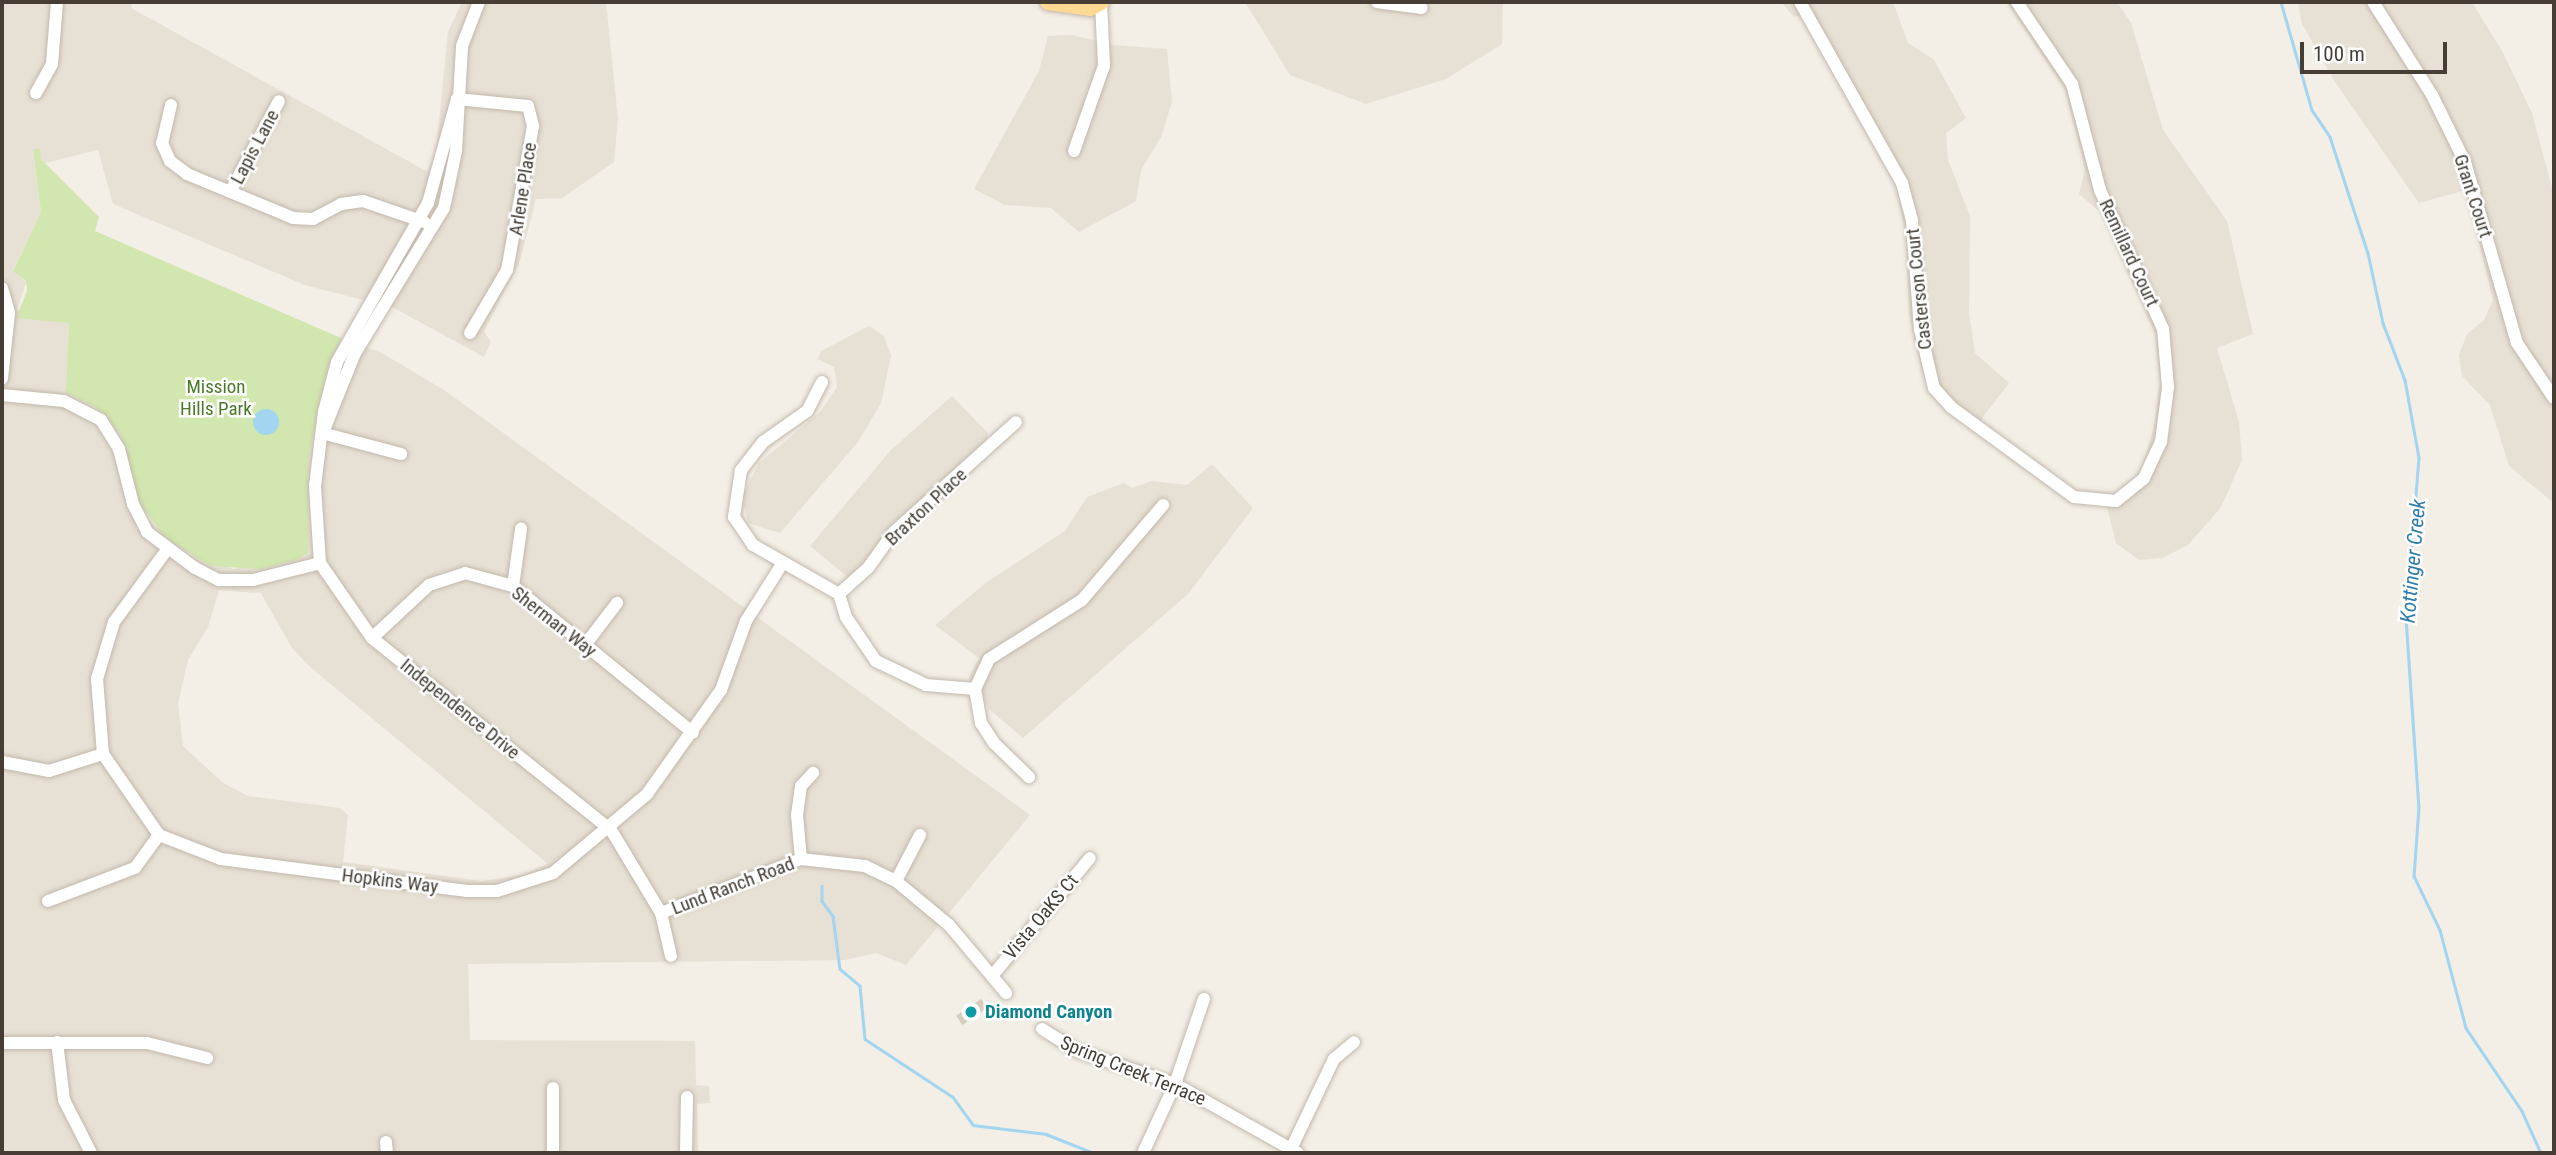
<!DOCTYPE html>
<style>
body{margin:0}
#map{position:relative;width:2556px;height:1155px;overflow:hidden;background:#f3eee6;font-family:"Roboto Condensed",sans-serif}
div>[style]{position:absolute}
.residential>*{inset:0;background:#e7e0d4}
.green>*{inset:0;background:#d2e7af}
.water>*{inset:0;background:#a2d5f0}
.round{border-radius:50%}
.stream>*{height:2.5px;margin:-1.25px;padding:0 1.25px;transform-origin:1.25px;border-radius:1.25px;background:#a2d5f0}
.building>*{inset:0;background:#d8ccbf;transform-origin:0 0}
.roads{filter:drop-shadow(0 0 2px #c2b8ac) drop-shadow(0 0 2px #c2b8ac)}
.minor>*{height:12px;margin:-6px;padding:0 6px;transform-origin:6px;border-radius:6px;background:#fff}
.major>*{height:16px;margin:-8px;padding:0 8px;transform-origin:8px;border-radius:8px;background:#fed994}
.dots>*{width:19px;height:19px;translate:-50% -50%;box-sizing:border-box;border:4px solid #fff;border-radius:50%}
span{translate:-50% -50%;white-space:nowrap;text-align:center;line-height:1.15;-webkit-text-stroke:5px #fff;paint-order:stroke}
.street-label{font-size:19px;color:#463e35}
.park-label{font-size:19px;color:#4c7829}
.culture-label{font-size:19px;color:#0d838f;font-weight:700}
.left{translate:0 -50%;text-align:left}
.water-label{font-size:21px;color:#2e7daa;font-style:italic}
.frame{position:absolute;inset:0;border:4px solid #463e35;pointer-events:none}
.scale{position:absolute;left:2300px;top:42px;width:147px;height:32px;box-sizing:border-box;border:4px solid #463e35;border-top:0;padding-left:9px;font-size:21px;line-height:24px;white-space:nowrap;color:#463e35;-webkit-text-stroke:5px #fff;paint-order:stroke}
</style>
<div id="map">
<div class="residential">
<div style="clip-path:polygon(evenodd,2px 2px,133px 2px,131px 8px,428px 172px,436px 152px,448px 32px,462px 2px,606px 2px,618px 119px,614px 162px,562px 198px,536px 199px,519px 264px,484px 331px,491px 342px,484px 357px,394px 308px,305px 285px,113px 204px,98px 150px,45px 163px,33px 150px,41px 212px,13px 270px,26px 282px,17px 310px,69px 322px,67px 393px,94px 406px,120px 432px,148px 519px,188px 554px,234px 569px,307px 541px,308px 461px,327px 369px,341px 338px,382px 353px,444px 390px,1030px 815px,906px 965px,876px 953px,845px 960px,468px 964px,470px 1040px,695px 1041px,696px 1085px,709px 1086px,710px 1103px,697px 1104px,698px 1153px,2px 1153px,2px 2px,219px 590px,261px 593px,292px 648px,309px 666px,548px 864px,522px 875px,481px 881px,343px 862px,348px 815px,340px 808px,248px 796px,223px 783px,183px 746px,178px 703px,188px 660px,208px 627px,219px 590px)"></div>
<div style="clip-path:polygon(1245px 2px,1503px 2px,1502px 44px,1446px 79px,1366px 104px,1290px 75px)"></div>
<div style="clip-path:polygon(1781px 2px,1893px 2px,1908px 43px,1934px 60px,1966px 118px,1946px 133px,1948px 160px,1970px 216px,1969px 313px,1975px 353px,2009px 383px,1973px 430px,1930px 394px,1922px 370px,1909px 315px,1906px 238px,1896px 186px,1802px 15px,1794px 17px)"></div>
<div style="clip-path:polygon(2006px 2px,2117px 2px,2131px 23px,2163px 130px,2227px 221px,2253px 334px,2217px 348px,2239px 422px,2242px 460px,2221px 507px,2188px 545px,2162px 558px,2139px 560px,2116px 543px,2107px 507px,2107px 496px,2127px 488px,2140px 474px,2154px 427px,2160px 380px,2155px 334px,2099px 211px,2079px 194px,2085px 169px,2065px 90px)"></div>
<div style="clip-path:polygon(2298px 2px,2472px 2px,2502px 51px,2532px 113px,2554px 195px,2554px 503px,2509px 466px,2490px 405px,2462px 376px,2459px 355px,2467px 334px,2484px 320px,2493px 300px,2466px 190px,2419px 203px,2335px 82px,2302px 24px)"></div>
<div style="clip-path:polygon(1072px 35px,1113px 45px,1167px 49px,1172px 102px,1161px 137px,1141px 170px,1136px 201px,1079px 232px,1051px 208px,1005px 205px,974px 189px,1039px 71px,1048px 36px)"></div>
<div style="clip-path:polygon(869px 326px,884px 336px,891px 356px,881px 403px,858px 442px,780px 533px,748px 523px,742px 498px,758px 464px,821px 411px,837px 387px,834px 367px,818px 359px,821px 351px)"></div>
<div style="clip-path:polygon(952px 396px,988px 433px,986px 444px,850px 579px,810px 546px,891px 450px)"></div>
<div style="clip-path:polygon(1212px 464px,1253px 508px,1188px 594px,1023px 738px,990px 710px,969px 677px,979px 658px,935px 625px,987px 582px,1065px 531px,1087px 497px,1124px 483px,1132px 488px,1152px 481px,1187px 485px)"></div>
</div>
<div class="green">
<div style="clip-path:polygon(33px 149px,40px 149px,41px 159px,99px 217px,95px 231px,341px 338px,327px 369px,308px 461px,308px 552px,299px 559px,262px 569px,211px 566px,166px 539px,140px 504px,120px 432px,94px 406px,66px 393px,69px 323px,16px 318px,27px 291px,26px 281px,13px 271px,41px 212px)"></div>
</div>
<div class="water">
<div class="round" style="left:253px;top:409px;width:26px;height:26px"></div>
</div>
<div class="stream">
<div style="left:2281px;top:2px;width:112px;rotate:74deg"></div>
<div style="left:2312px;top:110px;width:32px;rotate:56deg"></div>
<div style="left:2330px;top:137px;width:122px;rotate:71.9deg"></div>
<div style="left:2368px;top:253px;width:72px;rotate:77.9deg"></div>
<div style="left:2383px;top:323px;width:61px;rotate:68.9deg"></div>
<div style="left:2405px;top:380px;width:79px;rotate:79.8deg"></div>
<div style="left:2419px;top:458px;width:161px;rotate:94.6deg"></div>
<div style="left:2406px;top:618px;width:189px;rotate:86.1deg"></div>
<div style="left:2419px;top:807px;width:69px;rotate:94.1deg"></div>
<div style="left:2414px;top:876px;width:60px;rotate:64.3deg"></div>
<div style="left:2440px;top:930px;width:101px;rotate:75.1deg"></div>
<div style="left:2466px;top:1028px;width:100px;rotate:56deg"></div>
<div style="left:2522px;top:1111px;width:46px;rotate:65.7deg"></div>
<div style="left:822px;top:886px;width:15px;rotate:90deg"></div>
<div style="left:822px;top:901px;width:19px;rotate:54deg"></div>
<div style="left:833px;top:916px;width:53px;rotate:82.5deg"></div>
<div style="left:840px;top:969px;width:26px;rotate:40deg"></div>
<div style="left:860px;top:986px;width:53px;rotate:84.6deg"></div>
<div style="left:865px;top:1039px;width:105px;rotate:33.4deg"></div>
<div style="left:953px;top:1097px;width:34px;rotate:54deg"></div>
<div style="left:973px;top:1125px;width:74px;rotate:7deg"></div>
<div style="left:1046px;top:1134px;width:52px;rotate:21.6deg"></div>
</div>
<div class="building">
<div style="left:981px;top:999px;width:11px;height:30px;rotate:56deg"></div>
</div>
<div class="roads">
<div class="minor">
<div style="left:1377px;top:2px;width:45px;rotate:7.6deg"></div>
<div style="left:1800px;top:2px;width:208px;rotate:60.6deg"></div>
<div style="left:1902px;top:183px;width:39px;rotate:75deg"></div>
<div style="left:1912px;top:221px;width:108px;rotate:85.8deg"></div>
<div style="left:1920px;top:329px;width:61px;rotate:76.7deg"></div>
<div style="left:1934px;top:388px;width:25px;rotate:48deg"></div>
<div style="left:1951px;top:407px;width:152px;rotate:36.2deg"></div>
<div style="left:2074px;top:497px;width:42px;rotate:5.4deg"></div>
<div style="left:2116px;top:501px;width:36px;rotate:-39deg"></div>
<div style="left:2144px;top:478px;width:40px;rotate:-65deg"></div>
<div style="left:2161px;top:442px;width:55px;rotate:-82.7deg"></div>
<div style="left:2168px;top:387px;width:58px;rotate:-94.9deg"></div>
<div style="left:2163px;top:329px;width:153px;rotate:-114.4deg"></div>
<div style="left:2100px;top:190px;width:110px;rotate:-104.8deg"></div>
<div style="left:2072px;top:84px;width:99px;rotate:-123.9deg"></div>
<div style="left:2373px;top:2px;width:110px;rotate:57.6deg"></div>
<div style="left:2432px;top:95px;width:75px;rotate:63.8deg"></div>
<div style="left:2465px;top:162px;width:188px;rotate:74deg"></div>
<div style="left:2517px;top:343px;width:66px;rotate:56.1deg"></div>
<div style="left:36px;top:93px;width:33px;rotate:-61deg"></div>
<div style="left:52px;top:64px;width:62px;rotate:-85.4deg"></div>
<div style="left:457px;top:99px;width:108px;rotate:105.6deg"></div>
<div style="left:428px;top:203px;width:183px;rotate:119.8deg"></div>
<div style="left:337px;top:362px;width:52px;rotate:104.6deg"></div>
<div style="left:324px;top:412px;width:75px;rotate:96.9deg"></div>
<div style="left:315px;top:486px;width:77px;rotate:86.3deg"></div>
<div style="left:320px;top:563px;width:91px;rotate:55.3deg"></div>
<div style="left:372px;top:638px;width:307px;rotate:38.8deg"></div>
<div style="left:611px;top:830px;width:97px;rotate:58.9deg"></div>
<div style="left:661px;top:913px;width:44px;rotate:76.9deg"></div>
<div style="left:457px;top:99px;width:71px;rotate:5.6deg"></div>
<div style="left:528px;top:106px;width:21px;rotate:76deg"></div>
<div style="left:533px;top:126px;width:146px;rotate:100.2deg"></div>
<div style="left:507px;top:270px;width:73px;rotate:120.4deg"></div>
<div style="left:171px;top:105px;width:39px;rotate:103deg"></div>
<div style="left:162px;top:143px;width:20px;rotate:66deg"></div>
<div style="left:170px;top:161px;width:21px;rotate:37deg"></div>
<div style="left:187px;top:174px;width:115px;rotate:22.5deg"></div>
<div style="left:293px;top:218px;width:20px;rotate:3deg"></div>
<div style="left:313px;top:219px;width:32px;rotate:-28deg"></div>
<div style="left:341px;top:204px;width:22px;rotate:-8deg"></div>
<div style="left:363px;top:201px;width:65px;rotate:19deg"></div>
<div style="left:1074px;top:151px;width:90px;rotate:-70.6deg"></div>
<div style="left:1104px;top:66px;width:64px;rotate:-92.7deg"></div>
<div style="left:230px;top:192px;width:103px;rotate:-61.7deg"></div>
<div style="left:2px;top:288px;width:26px;rotate:74deg"></div>
<div style="left:9px;top:313px;width:66px;rotate:96.1deg"></div>
<div style="left:822px;top:382px;width:33px;rotate:117deg"></div>
<div style="left:807px;top:411px;width:54px;rotate:144.8deg"></div>
<div style="left:763px;top:442px;width:36px;rotate:128deg"></div>
<div style="left:741px;top:470px;width:48px;rotate:98.5deg"></div>
<div style="left:734px;top:517px;width:34px;rotate:56deg"></div>
<div style="left:753px;top:545px;width:99px;rotate:29.7deg"></div>
<div style="left:839px;top:594px;width:24px;rotate:73deg"></div>
<div style="left:846px;top:617px;width:53px;rotate:55.7deg"></div>
<div style="left:876px;top:661px;width:55px;rotate:25.6deg"></div>
<div style="left:926px;top:685px;width:49px;rotate:4.7deg"></div>
<div style="left:975px;top:689px;width:35px;rotate:80deg"></div>
<div style="left:981px;top:723px;width:24px;rotate:57deg"></div>
<div style="left:994px;top:743px;width:49px;rotate:44.2deg"></div>
<div style="left:2px;top:395px;width:62px;rotate:5.5deg"></div>
<div style="left:64px;top:401px;width:42px;rotate:27.2deg"></div>
<div style="left:101px;top:420px;width:34px;rotate:58deg"></div>
<div style="left:119px;top:449px;width:57px;rotate:75.7deg"></div>
<div style="left:133px;top:504px;width:31px;rotate:63deg"></div>
<div style="left:147px;top:532px;width:60px;rotate:36.9deg"></div>
<div style="left:195px;top:568px;width:27px;rotate:27deg"></div>
<div style="left:219px;top:580px;width:34px"></div>
<div style="left:253px;top:580px;width:69px;rotate:-14.2deg"></div>
<div style="left:324px;top:430px;width:83px;rotate:-68.1deg"></div>
<div style="left:355px;top:353px;width:170px;rotate:-58.5deg"></div>
<div style="left:444px;top:208px;width:58px;rotate:-78.1deg"></div>
<div style="left:456px;top:151px;width:105px;rotate:-86.7deg"></div>
<div style="left:462px;top:46px;width:47px;rotate:-68.9deg"></div>
<div style="left:322px;top:433px;width:82px;rotate:14.9deg"></div>
<div style="left:166px;top:551px;width:88px;rotate:126.2deg"></div>
<div style="left:114px;top:622px;width:59px;rotate:106.6deg"></div>
<div style="left:97px;top:679px;width:75px;rotate:85.4deg"></div>
<div style="left:103px;top:754px;width:98px;rotate:55.3deg"></div>
<div style="left:159px;top:835px;width:66px;rotate:21.2deg"></div>
<div style="left:221px;top:859px;width:248px;rotate:7.4deg"></div>
<div style="left:467px;top:891px;width:30px"></div>
<div style="left:497px;top:891px;width:59px;rotate:-17.8deg"></div>
<div style="left:553px;top:873px;width:123px;rotate:-40deg"></div>
<div style="left:647px;top:794px;width:128px;rotate:-54.6deg"></div>
<div style="left:721px;top:690px;width:73px;rotate:-70.1deg"></div>
<div style="left:746px;top:621px;width:67px;rotate:-57.7deg"></div>
<div style="left:513px;top:586px;width:58px;rotate:-82deg"></div>
<div style="left:839px;top:594px;width:39px;rotate:-42deg"></div>
<div style="left:868px;top:568px;width:44px;rotate:-54.2deg"></div>
<div style="left:894px;top:532px;width:164px;rotate:-42deg"></div>
<div style="left:372px;top:638px;width:78px;rotate:-42.9deg"></div>
<div style="left:429px;top:585px;width:38px;rotate:-18deg"></div>
<div style="left:465px;top:573px;width:50px;rotate:15.2deg"></div>
<div style="left:513px;top:586px;width:232px;rotate:39.2deg"></div>
<div style="left:585px;top:645px;width:53px;rotate:-52.7deg"></div>
<div style="left:975px;top:689px;width:33px;rotate:-65deg"></div>
<div style="left:989px;top:659px;width:110px;rotate:-32.4deg"></div>
<div style="left:1082px;top:600px;width:125px;rotate:-49.5deg"></div>
<div style="left:2px;top:762px;width:48px;rotate:10.8deg"></div>
<div style="left:49px;top:771px;width:57px;rotate:-17.5deg"></div>
<div style="left:801px;top:859px;width:44px;rotate:-95.2deg"></div>
<div style="left:797px;top:815px;width:29px;rotate:-82deg"></div>
<div style="left:801px;top:786px;width:18px;rotate:-47deg"></div>
<div style="left:896px;top:881px;width:52px;rotate:-62.4deg"></div>
<div style="left:48px;top:901px;width:93px;rotate:-20.8deg"></div>
<div style="left:135px;top:868px;width:41px;rotate:-54deg"></div>
<div style="left:661px;top:913px;width:150px;rotate:-21.1deg"></div>
<div style="left:801px;top:859px;width:64px;rotate:6.2deg"></div>
<div style="left:865px;top:866px;width:34px;rotate:26deg"></div>
<div style="left:896px;top:881px;width:69px;rotate:39.7deg"></div>
<div style="left:949px;top:925px;width:89px;rotate:50deg"></div>
<div style="left:992px;top:976px;width:153px;rotate:-50.3deg"></div>
<div style="left:1042px;top:1029px;width:39px;rotate:32deg"></div>
<div style="left:1075px;top:1050px;width:106px;rotate:18.8deg"></div>
<div style="left:1175px;top:1084px;width:141px;rotate:29.3deg"></div>
<div style="left:57px;top:1042px;width:58px;rotate:83.1deg"></div>
<div style="left:64px;top:1100px;width:59px;rotate:63deg"></div>
<div style="left:2px;top:1043px;width:145px"></div>
<div style="left:147px;top:1043px;width:62px;rotate:14deg"></div>
<div style="left:553px;top:1088px;width:65px;rotate:90deg"></div>
<div style="left:386px;top:1142px;width:11px;rotate:85deg"></div>
<div style="left:1291px;top:1149px;width:100px;rotate:-64.5deg"></div>
<div style="left:1334px;top:1059px;width:26px;rotate:-40deg"></div>
<div style="left:686px;top:1153px;width:56px;rotate:-89deg"></div>
<div style="left:1143px;top:1153px;width:76px;rotate:-65.1deg"></div>
<div style="left:1175px;top:1084px;width:90px;rotate:-71.2deg"></div>
</div>
<div class="major">
<div style="left:1048px;top:2px;width:42px;rotate:8.1deg"></div>
<div style="left:1090px;top:8px;width:13px;rotate:-29deg"></div>
</div>
</div>
<div class="dots">
<div style="left:971px;top:1012px;background:#0f9aa8"></div>
</div>
<div class="street-label">
<span style="left:255px;top:147px;rotate:-62deg">Lapis Lane</span>
<span style="left:523px;top:189px;rotate:-81deg">Arlene Place</span>
<span style="left:2473px;top:196px;rotate:72deg">Grant Court</span>
<span style="left:2129px;top:253px;rotate:65deg">Remillard Court</span>
<span style="left:1919px;top:289px;rotate:-96deg">Casterson Court</span>
<span style="left:926px;top:507px;rotate:-43deg">Braxton Place</span>
<span style="left:554px;top:622px;rotate:38deg">Sherman Way</span>
<span style="left:460px;top:709px;rotate:39deg">Independence Drive</span>
<span style="left:390px;top:881px;rotate:7deg">Hopkins Way</span>
<span style="left:733px;top:886px;rotate:-21deg">Lund Ranch Road</span>
<span style="left:1041px;top:917px;rotate:-50deg">Vista OaKS Ct</span>
<span style="left:1133px;top:1071px;rotate:22deg">Spring Creek Terrace</span>
</div>
<div class="park-label">
<span style="left:216px;top:398px">Mission<br>Hills Park</span>
</div>
<div class="culture-label">
<span class="left" style="left:985px;top:1012px">Diamond Canyon</span>
</div>
<div class="water-label">
<span style="left:2413px;top:561px;rotate:-85deg">Kottinger Creek</span>
</div>
<div class="frame"></div>
<div class="scale">100 m</div>
</div>
